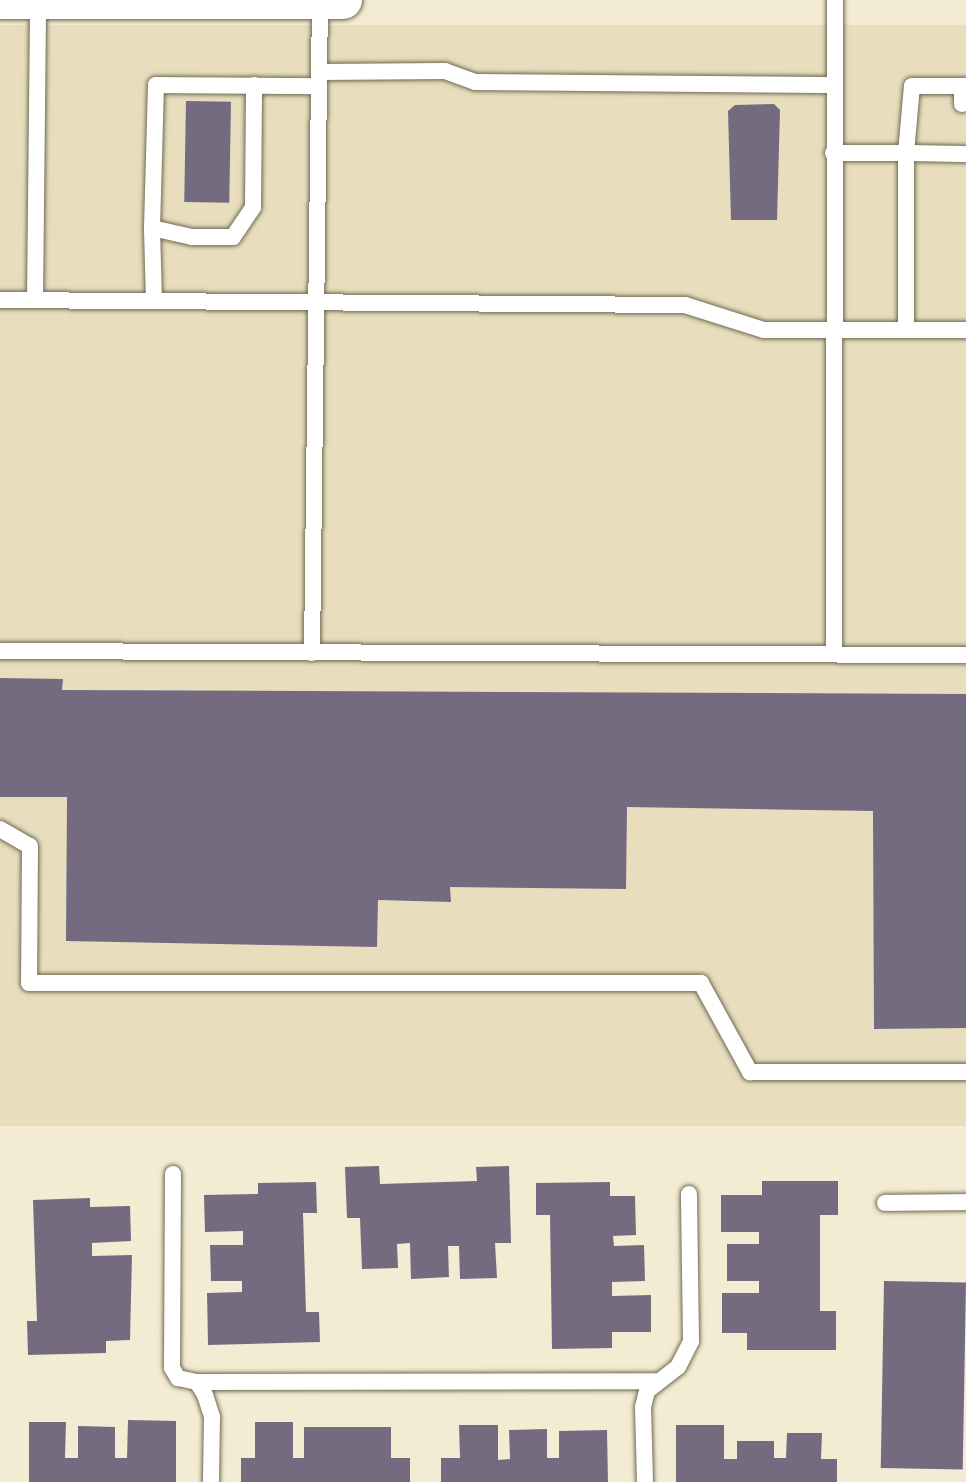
<!DOCTYPE html>
<style>
body{margin:0}
#map{position:relative;width:966px;height:1482px;overflow:hidden;background:#f3ebd2;font-family:Merriweather,serif}
div>[style]{position:absolute}
.built>*{inset:0;background:#e8debe;transform-origin:0 0}
.building>*{inset:0;background:#756b80;transform-origin:0 0}
.roads{filter:drop-shadow(0 0 2px #706953) drop-shadow(0 0 2px #706953)}
.service>*{height:16px;margin:-8px;padding:0 8px;transform-origin:8px;border-radius:8px;background:#fff}
.primary>*{height:38px;margin:-19px;padding:0 19px;transform-origin:19px;border-radius:19px;background:#fff}
span{translate:-50% -50%;white-space:nowrap;text-align:center;line-height:1.15;-webkit-text-stroke:6px #fff;paint-order:stroke}
</style>
<div id="map">
<div class="built">
<div style="left:0;top:25px;width:966px;height:1101px"></div>
</div>
<div class="building">
<div style="left:186px;top:101px;width:45px;height:101px;rotate:1deg"></div>
<div style="clip-path:polygon(774px 104px,780px 110px,777px 220px,731px 220px,728px 111px,735px 105px)"></div>
<div style="clip-path:polygon(0 678px,63px 679px,62px 690px,966px 694px,966px 1028px,874px 1029px,873px 811px,627px 807px,626px 889px,450px 887px,451px 902px,378px 900px,377px 947px,66px 941px,67px 797px,0 797px)"></div>
<div style="clip-path:polygon(379px 1166px,380px 1184px,477px 1181px,476px 1167px,509px 1166px,511px 1243px,495px 1243px,497px 1278px,460px 1279px,459px 1246px,448px 1246px,449px 1277px,411px 1279px,410px 1243px,397px 1244px,398px 1268px,362px 1269px,360px 1218px,347px 1218px,345px 1167px)"></div>
<div style="clip-path:polygon(762px 1181px,838px 1181px,838px 1215px,820px 1215px,820px 1311px,836px 1311px,836px 1350px,747px 1350px,747px 1333px,722px 1333px,722px 1293px,759px 1293px,759px 1281px,727px 1281px,727px 1244px,759px 1244px,759px 1232px,721px 1232px,721px 1195px,762px 1195px)"></div>
<div style="clip-path:polygon(316px 1182px,317px 1213px,303px 1213px,306px 1312px,319px 1312px,320px 1342px,208px 1345px,207px 1293px,242px 1292px,242px 1281px,211px 1281px,210px 1245px,243px 1245px,243px 1231px,205px 1232px,204px 1195px,258px 1194px,258px 1183px)"></div>
<div style="clip-path:polygon(610px 1182px,610px 1196px,635px 1196px,636px 1235px,613px 1236px,614px 1246px,644px 1245px,645px 1281px,612px 1282px,612px 1296px,651px 1295px,651px 1332px,612px 1332px,612px 1348px,552px 1349px,550px 1215px,536px 1215px,536px 1183px)"></div>
<div style="clip-path:polygon(90px 1198px,90px 1207px,130px 1206px,131px 1241px,92px 1243px,92px 1256px,132px 1255px,130px 1340px,106px 1341px,106px 1353px,28px 1355px,27px 1321px,37px 1321px,33px 1200px)"></div>
<div style="left:884px;top:1281px;width:82px;height:187px;rotate:1deg"></div>
<div style="clip-path:polygon(128px 1420px,176px 1421px,176px 1482px,29px 1482px,29px 1422px,66px 1422px,65px 1458px,78px 1458px,78px 1426px,115px 1427px,115px 1458px,127px 1458px)"></div>
<div style="clip-path:polygon(255px 1422px,293px 1422px,293px 1458px,304px 1458px,304px 1427px,391px 1427px,391px 1458px,410px 1458px,410px 1482px,241px 1482px,241px 1458px,255px 1458px)"></div>
<div style="clip-path:polygon(459px 1425px,498px 1425px,498px 1460px,510px 1459px,509px 1430px,547px 1429px,547px 1458px,559px 1458px,559px 1431px,607px 1430px,608px 1482px,441px 1482px,441px 1458px,460px 1458px)"></div>
<div style="clip-path:polygon(676px 1425px,724px 1425px,724px 1459px,737px 1459px,737px 1441px,774px 1441px,774px 1458px,786px 1458px,787px 1433px,822px 1433px,821px 1459px,837px 1459px,837px 1482px,676px 1482px)"></div>
</div>
<div class="roads">
<div class="service">
<div style="left:319px;top:72px;width:126px;rotate:-0.5deg"></div>
<div style="left:445px;top:71px;width:32px;rotate:20deg"></div>
<div style="left:475px;top:82px;width:358px;rotate:0.5deg"></div>
<div style="left:962px;top:86px;width:18px;rotate:90deg"></div>
<div style="left:833px;top:153px;width:73px"></div>
<div style="left:906px;top:153px;width:67px;rotate:-84.9deg"></div>
<div style="left:912px;top:86px;width:54px"></div>
<div style="left:152px;top:228px;width:41px;rotate:12.7deg"></div>
<div style="left:192px;top:237px;width:41px"></div>
<div style="left:233px;top:237px;width:36px;rotate:-56deg"></div>
<div style="left:253px;top:207px;width:122px;rotate:-89.5deg"></div>
<div style="left:0;top:300px;width:685px;rotate:0.42deg"></div>
<div style="left:685px;top:305px;width:83px;rotate:17.6deg"></div>
<div style="left:764px;top:330px;width:202px"></div>
<div style="left:35px;top:300px;width:300px;rotate:-89.4deg"></div>
<div style="left:154px;top:301px;width:73px;rotate:-91.6deg"></div>
<div style="left:152px;top:228px;width:143px;rotate:-88.4deg"></div>
<div style="left:156px;top:85px;width:163px;rotate:0.4deg"></div>
<div style="left:906px;top:329px;width:176px;rotate:-90deg"></div>
<div style="left:906px;top:153px;width:60px;rotate:1deg"></div>
<div style="left:0;top:651px;width:966px;rotate:0.24deg"></div>
<div style="left:312px;top:653px;width:653px;rotate:-89.3deg"></div>
<div style="left:834px;top:654px;width:654px;rotate:-89.91deg"></div>
<div style="left:0;top:829px;width:34px;rotate:30deg"></div>
<div style="left:30px;top:846px;width:137px;rotate:90.4deg"></div>
<div style="left:29px;top:983px;width:672px"></div>
<div style="left:701px;top:983px;width:102px;rotate:61.2deg"></div>
<div style="left:750px;top:1072px;width:216px"></div>
<div style="left:173px;top:1174px;width:194px;rotate:90.3deg"></div>
<div style="left:172px;top:1368px;width:12px;rotate:59deg"></div>
<div style="left:178px;top:1378px;width:19px;rotate:12deg"></div>
<div style="left:197px;top:1382px;width:15px;rotate:58deg"></div>
<div style="left:205px;top:1395px;width:23px;rotate:72deg"></div>
<div style="left:212px;top:1417px;width:65px;rotate:90.9deg"></div>
<div style="left:885px;top:1203px;width:81px;rotate:-0.7deg"></div>
<div style="left:197px;top:1382px;width:461px;rotate:-0.1deg"></div>
<div style="left:645px;top:1482px;width:75px;rotate:-91.5deg"></div>
<div style="left:643px;top:1407px;width:16px;rotate:-76deg"></div>
<div style="left:647px;top:1391px;width:39px;rotate:-38deg"></div>
<div style="left:678px;top:1367px;width:29px;rotate:-63deg"></div>
<div style="left:691px;top:1341px;width:147px;rotate:-90.8deg"></div>
</div>
<div class="primary">
<div style="left:0;top:0;width:343px"></div>
</div>
</div>
</div>
